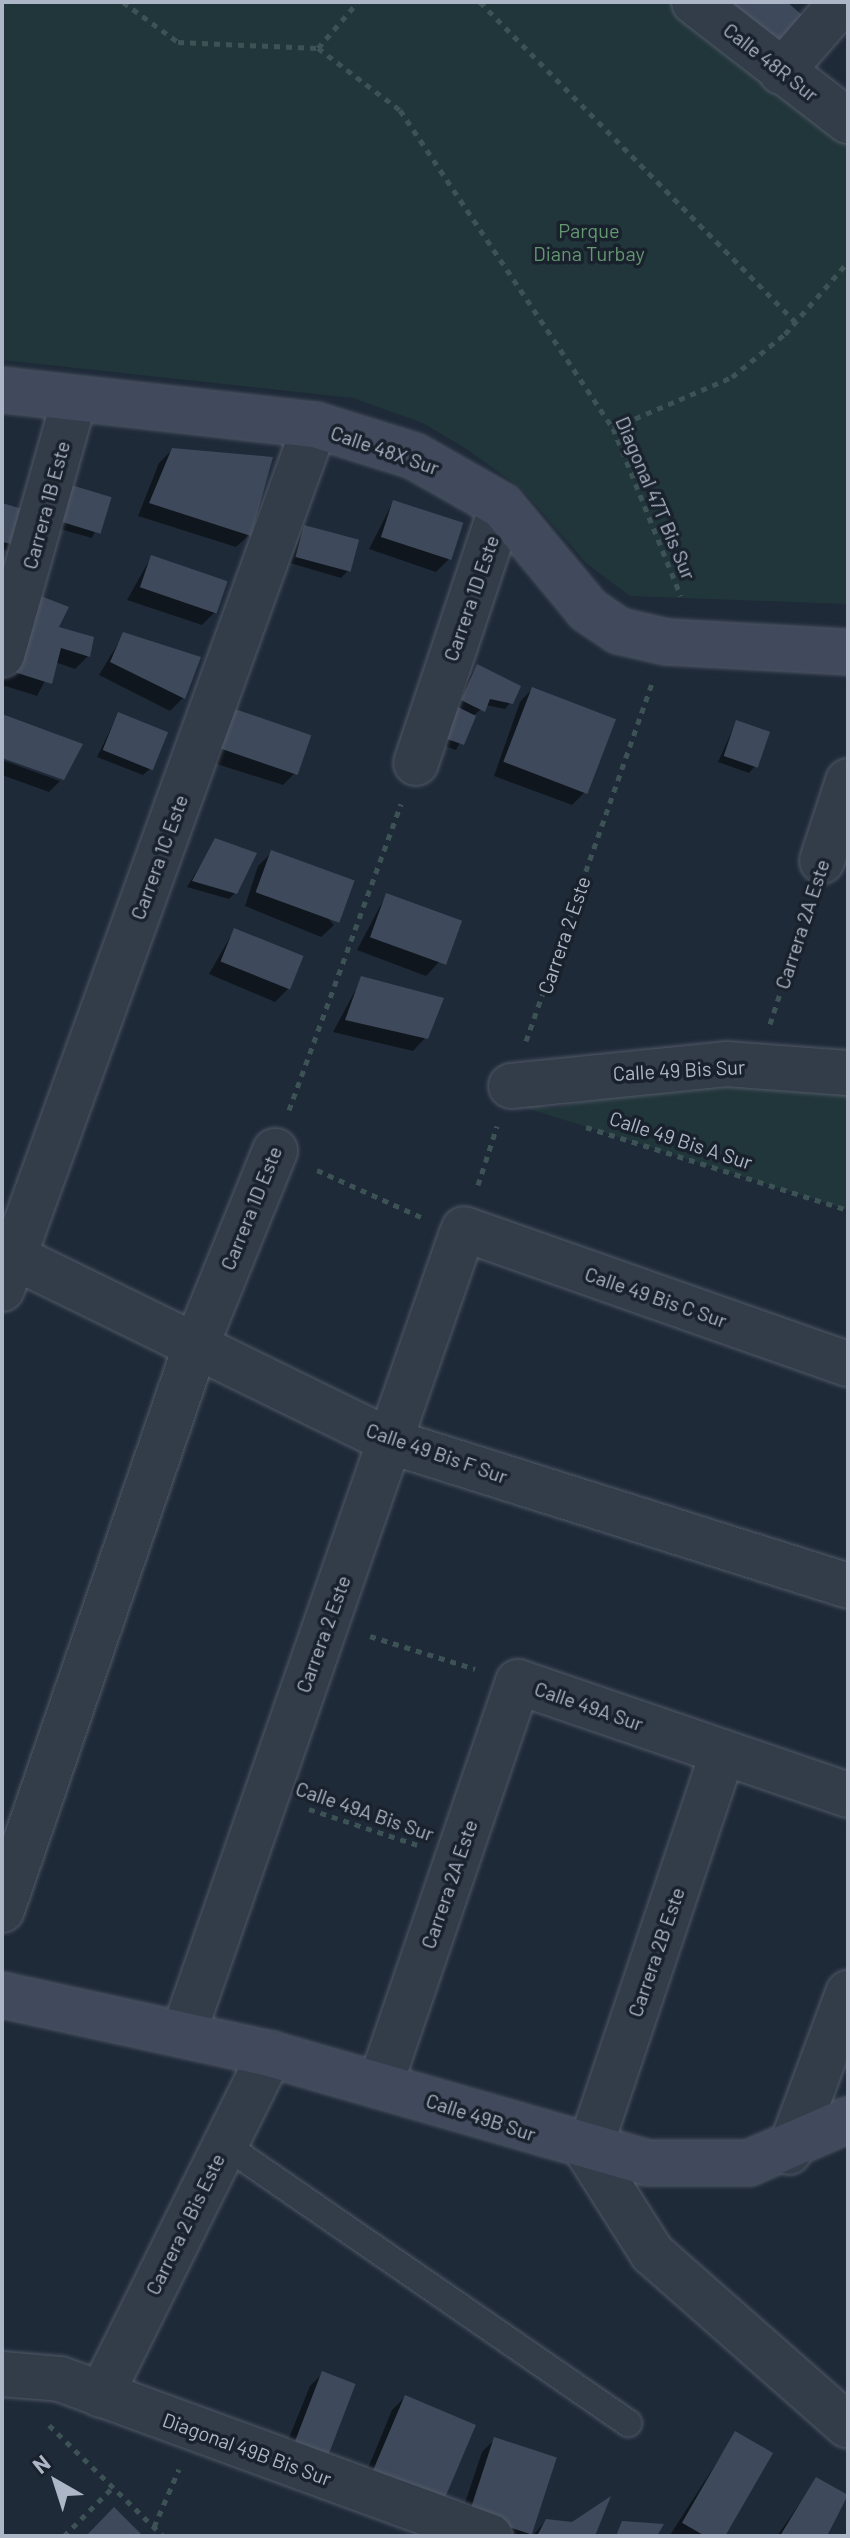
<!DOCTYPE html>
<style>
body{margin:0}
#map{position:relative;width:850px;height:2538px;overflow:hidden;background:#1f2a39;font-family:Barlow,sans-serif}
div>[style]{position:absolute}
.green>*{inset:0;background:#21363a}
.shadow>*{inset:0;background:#0007}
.building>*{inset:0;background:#3e495b;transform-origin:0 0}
.path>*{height:5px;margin-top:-2.5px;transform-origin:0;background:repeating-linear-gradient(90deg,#3c5254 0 6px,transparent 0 12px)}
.roads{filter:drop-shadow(0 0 2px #515967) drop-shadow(0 0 2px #515967)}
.lane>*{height:26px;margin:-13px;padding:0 13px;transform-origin:13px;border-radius:13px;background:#333c49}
.street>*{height:44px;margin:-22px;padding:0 22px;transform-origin:22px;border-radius:22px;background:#333c49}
.secondary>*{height:44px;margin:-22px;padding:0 22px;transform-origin:22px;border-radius:22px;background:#414a5c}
span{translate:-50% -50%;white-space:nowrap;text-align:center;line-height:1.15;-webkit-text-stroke:7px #19212d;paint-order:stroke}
.street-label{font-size:20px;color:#adb6c6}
.park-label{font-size:20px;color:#649771}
.frame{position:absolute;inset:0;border:4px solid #adb6c6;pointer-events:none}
.north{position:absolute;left:16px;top:2442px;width:80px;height:80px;-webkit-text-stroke:6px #19212d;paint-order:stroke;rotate:321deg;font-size:22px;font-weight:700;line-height:32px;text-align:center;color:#adb6c6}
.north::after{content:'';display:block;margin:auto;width:28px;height:36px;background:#adb6c6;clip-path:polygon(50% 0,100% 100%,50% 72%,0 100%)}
</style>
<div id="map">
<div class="green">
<div style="clip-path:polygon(2px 2px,675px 2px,848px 145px,848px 604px,630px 596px,586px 563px,521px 488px,465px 448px,423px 423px,353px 398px,2px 360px)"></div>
<div style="clip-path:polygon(738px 1086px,848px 1090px,848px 1210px,505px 1101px,552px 1108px,630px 1093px)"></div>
</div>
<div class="shadow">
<div style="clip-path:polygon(172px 450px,249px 535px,236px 547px,138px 516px,159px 463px)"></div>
<div style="clip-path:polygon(109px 498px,92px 538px,42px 524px)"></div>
<div style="clip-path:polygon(393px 502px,449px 559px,436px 572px,369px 549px)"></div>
<div style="clip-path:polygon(2px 505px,14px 544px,7px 550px,2px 549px)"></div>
<div style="clip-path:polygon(304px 527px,348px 571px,341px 578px,290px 563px)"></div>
<div style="clip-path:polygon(151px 557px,215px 612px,202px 625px,127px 600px)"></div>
<div style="clip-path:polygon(56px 628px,88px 656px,75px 669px,55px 662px,37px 696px,2px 685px,2px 665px)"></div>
<div style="clip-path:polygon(123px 635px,183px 698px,170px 711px,99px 675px)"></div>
<div style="clip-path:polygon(477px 666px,511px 702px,505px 709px,486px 705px,474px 715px,456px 750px,428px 740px)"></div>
<div style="clip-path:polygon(532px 689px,585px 792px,572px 805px,494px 776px,520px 702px)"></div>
<div style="clip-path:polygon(229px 710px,296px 772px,283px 785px,204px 760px)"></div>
<div style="clip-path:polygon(118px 714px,150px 769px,143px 775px,97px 757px)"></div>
<div style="clip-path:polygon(736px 722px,755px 766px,749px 773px,718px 762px)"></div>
<div style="clip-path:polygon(2px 760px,60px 781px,49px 792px,2px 775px)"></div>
<div style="clip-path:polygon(216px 840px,235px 893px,229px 899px,187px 887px)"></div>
<div style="clip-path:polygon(271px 853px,334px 925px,321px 937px,245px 906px,258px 866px)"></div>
<div style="clip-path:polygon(386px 895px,439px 962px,426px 976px,357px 950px)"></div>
<div style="clip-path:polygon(234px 930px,288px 989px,275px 1002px,209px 974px)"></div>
<div style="clip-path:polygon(362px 978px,426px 1037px,413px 1051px,333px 1032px)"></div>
<div style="clip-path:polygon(323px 2373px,353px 2385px,280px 2460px,310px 2386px)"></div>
<div style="clip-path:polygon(405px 2397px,473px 2426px,361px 2485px,392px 2410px)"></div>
<div style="clip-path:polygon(735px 2434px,770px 2454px,719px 2536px,670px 2535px)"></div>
<div style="clip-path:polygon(495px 2439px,530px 2533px,527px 2536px,457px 2527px,482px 2452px)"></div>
<div style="clip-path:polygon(817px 2479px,847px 2497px,824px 2536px,777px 2536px)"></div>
<div style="clip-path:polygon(546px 2521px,593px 2536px,532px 2536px)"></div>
</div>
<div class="building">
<div style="clip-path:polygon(716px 2px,787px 2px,809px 21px,779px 53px)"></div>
<div style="clip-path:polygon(172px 448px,273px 457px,251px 536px,149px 503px)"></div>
<div style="left:58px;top:481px;width:56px;height:38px;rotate:17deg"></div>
<div style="left:393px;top:500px;width:74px;height:39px;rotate:18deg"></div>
<div style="clip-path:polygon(2px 503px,29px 511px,16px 545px,2px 542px)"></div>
<div style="left:304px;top:525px;width:57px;height:33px;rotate:15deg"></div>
<div style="left:151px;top:555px;width:81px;height:34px;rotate:19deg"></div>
<div style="clip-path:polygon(33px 593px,69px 607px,59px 627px,94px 637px,90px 657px,61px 648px,52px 684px,8px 670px)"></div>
<div style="clip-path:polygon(123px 632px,201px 657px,185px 699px,110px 662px)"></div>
<div style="clip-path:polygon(477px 664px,521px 686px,513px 704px,490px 699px,485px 712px,461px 700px)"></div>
<div style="left:532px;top:687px;width:90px;height:80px;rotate:21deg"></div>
<div style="clip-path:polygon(448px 702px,476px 716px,464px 745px,433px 734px)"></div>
<div style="left:229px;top:707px;width:87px;height:42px;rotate:19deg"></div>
<div style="left:118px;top:712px;width:54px;height:41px;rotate:22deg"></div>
<div style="clip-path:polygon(2px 714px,83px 744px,64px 780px,2px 758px)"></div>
<div style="left:736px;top:720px;width:36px;height:38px;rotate:19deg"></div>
<div style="clip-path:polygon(215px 838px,257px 853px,237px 894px,192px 881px)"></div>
<div style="left:271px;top:850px;width:89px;height:45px;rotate:20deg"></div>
<div style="left:386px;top:893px;width:81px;height:47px;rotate:20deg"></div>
<div style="left:234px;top:928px;width:75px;height:36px;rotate:22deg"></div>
<div style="clip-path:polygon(361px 976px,444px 998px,428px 1039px,345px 1020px)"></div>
<div style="left:322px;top:2371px;width:36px;height:82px;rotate:21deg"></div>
<div style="left:405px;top:2395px;width:77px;height:83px;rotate:23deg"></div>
<div style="left:735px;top:2431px;width:44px;height:106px;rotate:30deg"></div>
<div style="left:494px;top:2437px;width:66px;height:81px;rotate:18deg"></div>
<div style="clip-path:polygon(816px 2477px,848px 2495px,827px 2536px,780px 2536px)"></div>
<div style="clip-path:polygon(611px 2496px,595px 2536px,537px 2536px,546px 2519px,572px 2522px)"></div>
<div style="clip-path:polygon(114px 2507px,143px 2536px,86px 2536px)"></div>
<div style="clip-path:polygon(622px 2521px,664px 2524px,657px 2536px,616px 2536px)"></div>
</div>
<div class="path">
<div style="left:123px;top:2px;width:68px;rotate:36deg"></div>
<div style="left:178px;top:42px;width:140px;rotate:2.5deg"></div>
<div style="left:318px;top:48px;width:103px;rotate:37.1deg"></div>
<div style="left:400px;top:110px;width:383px;rotate:56.2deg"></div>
<div style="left:613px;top:428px;width:181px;rotate:68deg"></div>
<div style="left:480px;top:2px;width:450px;rotate:45.4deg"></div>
<div style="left:318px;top:48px;width:61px;rotate:-49deg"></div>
<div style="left:613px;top:428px;width:129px;rotate:-23.2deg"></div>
<div style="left:732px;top:377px;width:68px;rotate:-39.1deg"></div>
<div style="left:785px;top:334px;width:96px;rotate:-48.8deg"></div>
<div style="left:770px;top:1024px;width:126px;rotate:-72deg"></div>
<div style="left:526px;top:1041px;width:379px;rotate:-70.6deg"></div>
<div style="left:289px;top:1110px;width:326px;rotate:-69.9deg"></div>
<div style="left:586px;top:1127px;width:275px;rotate:17.6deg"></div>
<div style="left:317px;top:1170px;width:114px;rotate:24.3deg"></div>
<div style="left:478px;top:1185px;width:62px;rotate:-72.1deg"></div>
<div style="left:370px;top:1636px;width:110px;rotate:17.4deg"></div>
<div style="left:309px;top:1809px;width:114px;rotate:18.4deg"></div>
<div style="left:49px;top:2425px;width:159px;rotate:44.2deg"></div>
<div style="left:154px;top:2527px;width:63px;rotate:-66.7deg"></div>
<div style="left:64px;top:2536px;width:69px;rotate:-45deg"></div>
</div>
<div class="roads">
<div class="lane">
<div style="left:225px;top:2145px;width:490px;rotate:34.6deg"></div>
</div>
<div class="street">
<div style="left:694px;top:2px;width:195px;rotate:37.7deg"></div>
<div style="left:781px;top:72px;width:93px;rotate:-48.9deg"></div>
<div style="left:2px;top:655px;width:264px;rotate:-74.2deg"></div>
<div style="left:416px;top:763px;width:271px;rotate:-71.5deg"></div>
<div style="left:822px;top:861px;width:84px;rotate:-72deg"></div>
<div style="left:511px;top:1086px;width:216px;rotate:-5.8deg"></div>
<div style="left:726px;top:1064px;width:122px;rotate:4.2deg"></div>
<div style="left:464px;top:1229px;width:407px;rotate:19.4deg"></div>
<div style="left:2px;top:1251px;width:434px;rotate:26.1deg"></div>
<div style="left:392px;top:1442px;width:478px;rotate:17.5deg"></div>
<div style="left:2px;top:1289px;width:919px;rotate:-70.09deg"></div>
<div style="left:723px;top:1752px;width:422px;rotate:108.6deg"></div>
<div style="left:588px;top:2152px;width:120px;rotate:57.6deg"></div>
<div style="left:652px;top:2253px;width:261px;rotate:41.4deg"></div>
<div style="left:2px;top:1910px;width:594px;rotate:-71.05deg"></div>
<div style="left:195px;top:1348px;width:213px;rotate:-67.9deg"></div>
<div style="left:184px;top:2032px;width:843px;rotate:-70.81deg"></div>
<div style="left:380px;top:2085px;width:426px;rotate:-71.1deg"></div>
<div style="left:518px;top:1682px;width:349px;rotate:18.9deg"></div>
<div style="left:789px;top:2152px;width:170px;rotate:-69.6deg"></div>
<div style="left:2px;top:2374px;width:58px;rotate:4.9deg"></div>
<div style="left:60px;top:2379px;width:458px;rotate:20.1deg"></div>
<div style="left:101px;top:2395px;width:381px;rotate:-63.6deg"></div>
</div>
<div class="secondary">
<div style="left:2px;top:390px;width:315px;rotate:6.4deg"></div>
<div style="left:315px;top:425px;width:104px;rotate:17.4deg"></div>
<div style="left:414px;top:456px;width:101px;rotate:29.6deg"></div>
<div style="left:502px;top:506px;width:135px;rotate:50.4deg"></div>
<div style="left:588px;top:610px;width:37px;rotate:34deg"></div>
<div style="left:619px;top:631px;width:49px;rotate:12.9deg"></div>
<div style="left:667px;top:642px;width:181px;rotate:3.2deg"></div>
<div style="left:2px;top:1995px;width:274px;rotate:12.4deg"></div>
<div style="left:270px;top:2054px;width:392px;rotate:16.1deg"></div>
<div style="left:647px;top:2163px;width:102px"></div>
<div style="left:749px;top:2163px;width:108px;rotate:-23.5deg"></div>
</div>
</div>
<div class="street-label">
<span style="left:771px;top:62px;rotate:38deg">Calle 48R Sur</span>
<span style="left:385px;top:450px;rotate:19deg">Calle 48X Sur</span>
<span style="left:656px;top:498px;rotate:67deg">Diagonal 47T Bis Sur</span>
<span style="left:46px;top:505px;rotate:-75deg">Carrera 1B Este</span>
<span style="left:471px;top:598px;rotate:-71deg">Carrera 1D Este</span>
<span style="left:159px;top:857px;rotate:-70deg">Carrera 1C Este</span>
<span style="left:802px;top:924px;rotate:-72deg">Carrera 2A Este</span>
<span style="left:564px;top:935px;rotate:-71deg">Carrera 2 Este</span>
<span style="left:679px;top:1070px;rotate:-3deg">Calle 49 Bis Sur</span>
<span style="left:681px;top:1140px;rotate:18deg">Calle 49 Bis A Sur</span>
<span style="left:251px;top:1208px;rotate:-68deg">Carrera 1D Este</span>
<span style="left:656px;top:1297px;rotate:19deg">Calle 49 Bis C Sur</span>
<span style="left:437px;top:1453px;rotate:19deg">Calle 49 Bis F Sur</span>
<span style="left:323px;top:1634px;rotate:-70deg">Carrera 2 Este</span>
<span style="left:589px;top:1706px;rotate:19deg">Calle 49A Sur</span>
<span style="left:365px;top:1811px;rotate:19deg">Calle 49A Bis Sur</span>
<span style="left:449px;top:1884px;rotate:-71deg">Carrera 2A Este</span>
<span style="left:656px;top:1952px;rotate:-71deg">Carrera 2B Este</span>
<span style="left:481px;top:2117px;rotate:18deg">Calle 49B Sur</span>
<span style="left:185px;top:2224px;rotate:-64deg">Carrera 2 Bis Este</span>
<span style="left:247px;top:2449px;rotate:20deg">Diagonal 49B Bis Sur</span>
</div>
<div class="park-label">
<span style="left:589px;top:242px">Parque<br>Diana Turbay</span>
</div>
<div class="frame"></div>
<div class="north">N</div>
</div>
